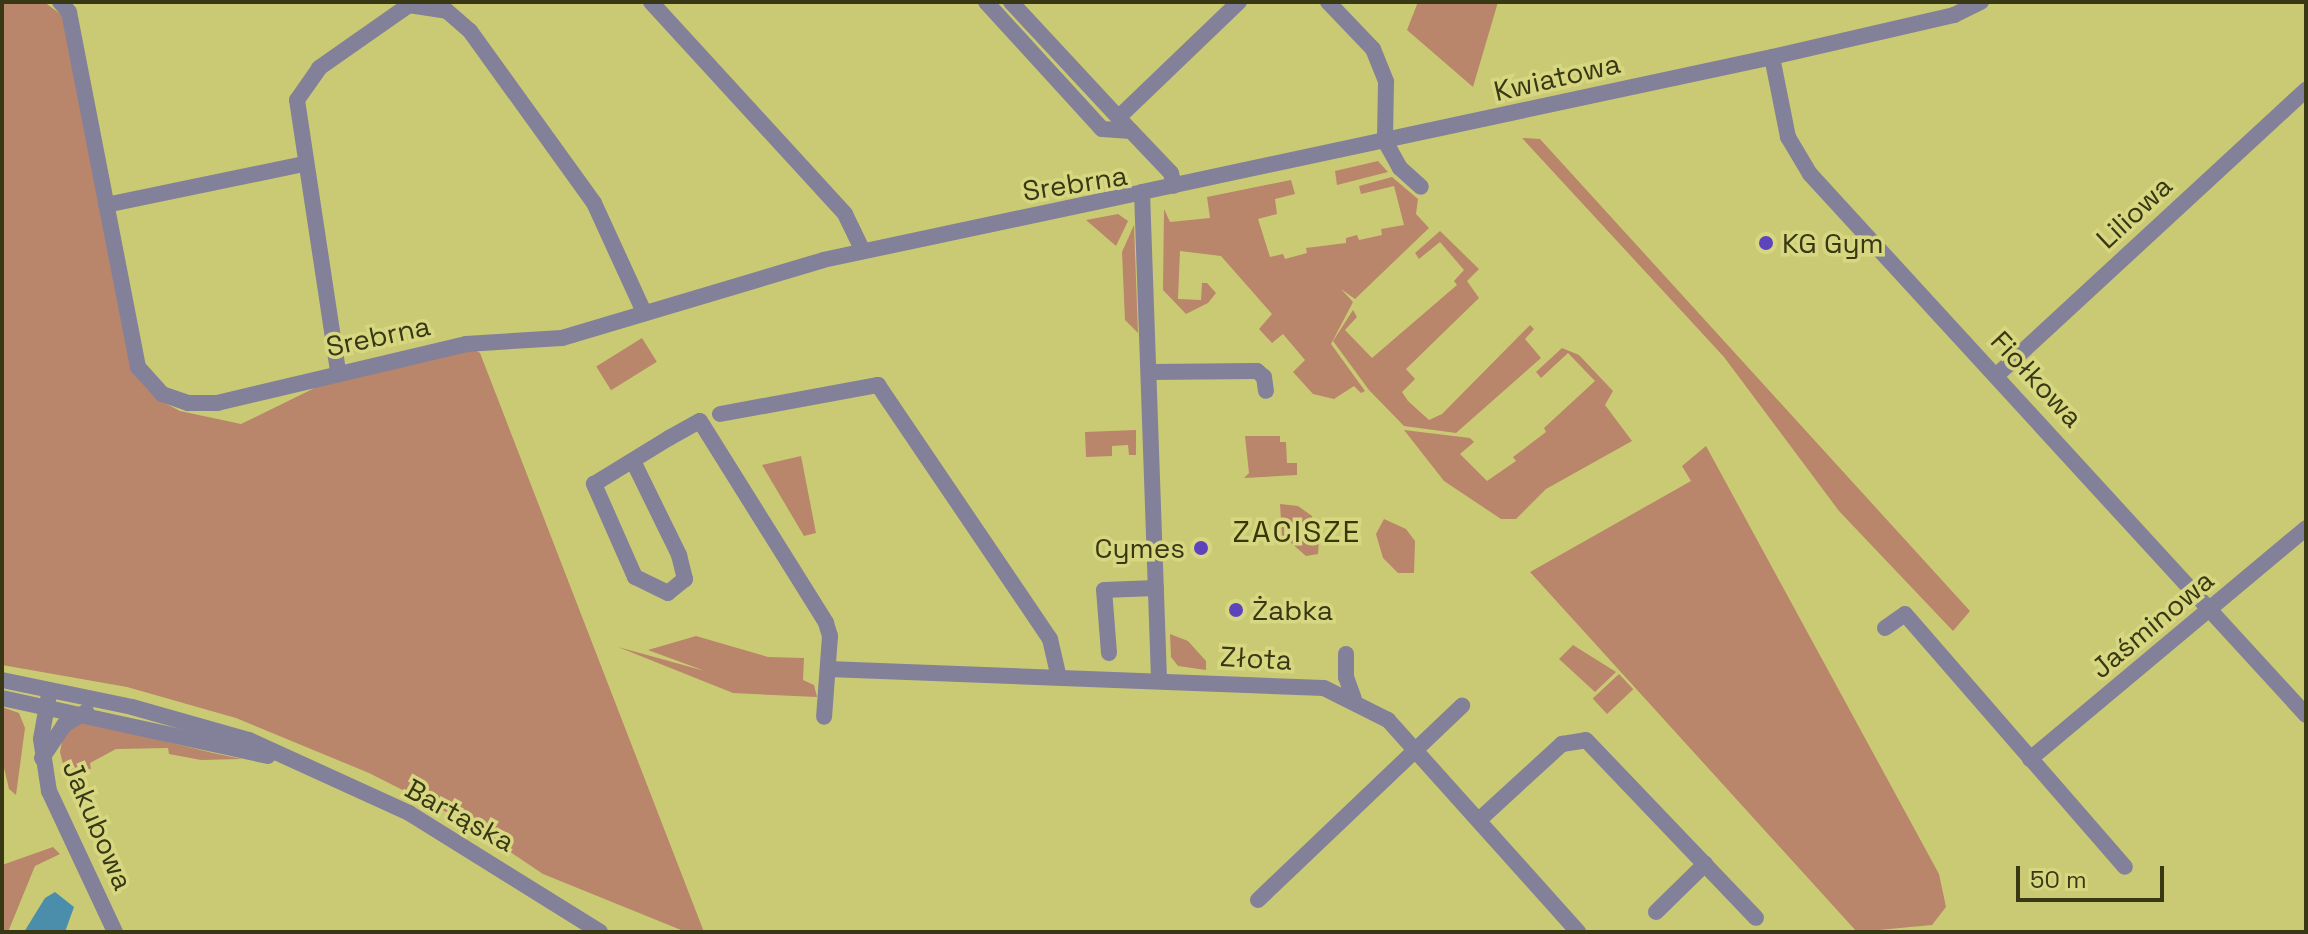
<!DOCTYPE html>
<meta charset="utf-8">
<style>
body{margin:0}
#map{position:relative;width:2308px;height:934px;overflow:hidden;background:#cbca74;font-family:"Space Grotesk",sans-serif}
div>[style]{position:absolute}
.green>*{inset:0;background:#b9856b;transform-origin:0 0}
.water>*{inset:0;background:#4a8eab}
.minor>*{height:16px;margin:-8px;padding:0 8px;transform-origin:8px;border-radius:8px;background:#83819a}
.tertiary>*{height:16px;margin:-8px;padding:0 8px;transform-origin:8px;border-radius:8px;background:#83819a}
.dots>*{width:22px;height:22px;translate:-50% -50%;box-sizing:border-box;border:4px solid #d8d781;border-radius:50%}
span{translate:-50% -50%;white-space:nowrap;text-align:center;line-height:1.15;-webkit-text-stroke:7px #d8d781;paint-order:stroke}
.street-label{font-size:28px;color:#393814}
.poi-label{font-size:28px;color:#393814}
.left{translate:0 -50%;text-align:left}
.right{translate:-100% -50%;text-align:right}
.neighbourhood-label{font-size:30px;color:#383707;letter-spacing:2px}
.frame{position:absolute;inset:0;border:4px solid #393814;pointer-events:none}
.scale{position:absolute;left:2016px;top:866px;width:148px;height:36px;box-sizing:border-box;border:4px solid #393814;border-top:0;padding-left:10px;font-size:24px;line-height:28px;white-space:nowrap;color:#393814;-webkit-text-stroke:6px #d8d781;paint-order:stroke}
</style>
<div id="map">
<div class="green">
<div style="clip-path:polygon(2px 2px,44px 2px,62px 15px,138px 367px,161px 401px,180px 411px,241px 424px,339px 376px,473px 349px,480px 353px,704px 932px,686px 932px,543px 874px,464px 821px,369px 773px,236px 718px,127px 687px,2px 665px)"></div>
<div style="clip-path:polygon(1418px 2px,1498px 2px,1473px 87px,1407px 30px)"></div>
<div style="clip-path:polygon(1522px 138px,1540px 139px,1970px 611px,1953px 631px,1839px 511px,1724px 357px)"></div>
<div style="clip-path:polygon(1378px 161px,1388px 172px,1337px 185px,1335px 171px)"></div>
<div style="clip-path:polygon(1392px 177px,1418px 199px,1416px 214px,1429px 228px,1355px 299px,1341px 289px,1353px 302px,1331px 344px,1365px 391px,1361px 393px,1354px 386px,1334px 399px,1313px 394px,1293px 372px,1305px 360px,1283px 334px,1272px 343px,1259px 329px,1272px 314px,1221px 256px,1180px 251px,1178px 299px,1201px 300px,1202px 283px,1207px 283px,1216px 293px,1208px 303px,1186px 314px,1163px 290px,1164px 209px,1170px 222px,1210px 218px,1207px 197px,1291px 180px,1295px 194px,1275px 199px,1277px 214px,1258px 219px,1270px 257px,1283px 254px,1285px 259px,1307px 253px,1306px 248px,1346px 243px,1346px 238px,1357px 235px,1359px 240px,1382px 235px,1381px 229px,1404px 225px,1394px 186px,1361px 194px,1359px 186px)"></div>
<div style="clip-path:polygon(1118px 214px,1128px 221px,1116px 246px,1086px 220px)"></div>
<div style="clip-path:polygon(1134px 225px,1138px 333px,1125px 320px,1122px 252px)"></div>
<div style="clip-path:polygon(1440px 231px,1479px 269px,1467px 281px,1479px 298px,1406px 369px,1415px 379px,1402px 392px,1408px 401px,1429px 420px,1442px 414px,1530px 325px,1534px 329px,1525px 339px,1541px 358px,1456px 433px,1404px 426px,1369px 390px,1333px 341px,1353px 310px,1357px 317px,1345px 330px,1372px 358px,1457px 285px,1454px 281px,1464px 270px,1440px 242px,1419px 259px,1415px 253px)"></div>
<div style="left:642px;top:338px;width:28px;height:54px;rotate:58deg"></div>
<div style="clip-path:polygon(1562px 348px,1579px 355px,1613px 391px,1605px 405px,1632px 441px,1546px 489px,1516px 519px,1501px 519px,1444px 481px,1404px 430px,1470px 438px,1474px 442px,1460px 454px,1487px 481px,1516px 461px,1513px 457px,1546px 432px,1544px 428px,1595px 381px,1568px 353px,1541px 378px,1536px 372px)"></div>
<div style="clip-path:polygon(1136px 430px,1136px 455px,1129px 455px,1128px 445px,1112px 446px,1112px 456px,1086px 457px,1085px 432px)"></div>
<div style="clip-path:polygon(1245px 436px,1280px 436px,1280px 442px,1286px 442px,1287px 463px,1297px 463px,1297px 475px,1244px 478px,1249px 473px)"></div>
<div style="clip-path:polygon(1706px 446px,1939px 874px,1946px 907px,1932px 925px,1857px 932px,1530px 572px,1691px 481px,1682px 466px)"></div>
<div style="clip-path:polygon(801px 456px,816px 533px,804px 536px,762px 465px)"></div>
<div style="clip-path:polygon(1280px 504px,1298px 506px,1312px 516px,1319px 537px,1318px 554px,1306px 556px,1282px 535px)"></div>
<div style="clip-path:polygon(1384px 519px,1406px 529px,1415px 541px,1414px 573px,1398px 573px,1383px 558px,1376px 534px)"></div>
<div style="clip-path:polygon(1170px 634px,1188px 641px,1206px 661px,1206px 670px,1178px 666px,1171px 657px)"></div>
<div style="clip-path:polygon(696px 636px,768px 657px,804px 658px,803px 680px,814px 685px,817px 697px,733px 693px,618px 647px,705px 671px,648px 650px)"></div>
<div style="clip-path:polygon(1573px 645px,1616px 672px,1595px 692px,1559px 659px)"></div>
<div style="left:1619px;top:674px;width:21px;height:36px;rotate:47deg"></div>
<div style="clip-path:polygon(2px 707px,19px 713px,25px 728px,16px 795px,9px 789px,2px 759px)"></div>
<div style="clip-path:polygon(78px 720px,213px 753px,242px 759px,201px 760px,169px 754px,168px 748px,116px 749px,90px 763px,91px 769px,72px 770px,63px 764px,60px 752px,63px 737px)"></div>
<div style="clip-path:polygon(53px 847px,60px 854px,35px 866px,8px 932px,2px 932px,2px 865px)"></div>
</div>
<div class="water">
<div style="clip-path:polygon(55px 892px,74px 907px,65px 932px,24px 932px,45px 898px)"></div>
</div>
<div class="minor">
<div style="left:60px;top:2px;width:13px;rotate:48deg"></div>
<div style="left:69px;top:12px;width:362px;rotate:79deg"></div>
<div style="left:138px;top:367px;width:36px;rotate:48deg"></div>
<div style="left:162px;top:394px;width:28px;rotate:19deg"></div>
<div style="left:188px;top:403px;width:29px"></div>
<div style="left:217px;top:403px;width:256px;rotate:-13.3deg"></div>
<div style="left:466px;top:344px;width:96px;rotate:-3.6deg"></div>
<div style="left:562px;top:338px;width:272px;rotate:-16.6deg"></div>
<div style="left:823px;top:260px;width:326px;rotate:-12deg"></div>
<div style="left:1142px;top:192px;width:487px;rotate:88deg"></div>
<div style="left:651px;top:2px;width:287px;rotate:47.5deg"></div>
<div style="left:845px;top:214px;width:41px;rotate:64.1deg"></div>
<div style="left:986px;top:2px;width:172px;rotate:47.6deg"></div>
<div style="left:1102px;top:129px;width:29px;rotate:4deg"></div>
<div style="left:1131px;top:131px;width:58px;rotate:46.4deg"></div>
<div style="left:1171px;top:173px;width:13px;rotate:77deg"></div>
<div style="left:1011px;top:2px;width:176px;rotate:47.1deg"></div>
<div style="left:1328px;top:2px;width:65px;rotate:46.2deg"></div>
<div style="left:1373px;top:49px;width:35px;rotate:68deg"></div>
<div style="left:1386px;top:82px;width:59px;rotate:91deg"></div>
<div style="left:1385px;top:141px;width:31px;rotate:61deg"></div>
<div style="left:1400px;top:168px;width:28px;rotate:42deg"></div>
<div style="left:1772px;top:57px;width:82px;rotate:78.7deg"></div>
<div style="left:1788px;top:137px;width:43px;rotate:59.3deg"></div>
<div style="left:1810px;top:174px;width:734px;rotate:47.48deg"></div>
<div style="left:1120px;top:116px;width:165px;rotate:-43.8deg"></div>
<div style="left:1142px;top:192px;width:644px;rotate:-12.09deg"></div>
<div style="left:1772px;top:57px;width:187px;rotate:-13deg"></div>
<div style="left:1954px;top:15px;width:30px;rotate:-26deg"></div>
<div style="left:106px;top:205px;width:202px;rotate:-11.7deg"></div>
<div style="left:338px;top:371px;width:274px;rotate:-98.6deg"></div>
<div style="left:297px;top:100px;width:39px;rotate:-55deg"></div>
<div style="left:319px;top:68px;width:110px;rotate:-35deg"></div>
<div style="left:409px;top:5px;width:38px;rotate:9deg"></div>
<div style="left:447px;top:11px;width:30px;rotate:41deg"></div>
<div style="left:470px;top:31px;width:212px;rotate:54.2deg"></div>
<div style="left:594px;top:203px;width:118px;rotate:65.4deg"></div>
<div style="left:1150px;top:372px;width:107px;rotate:-0.5deg"></div>
<div style="left:1257px;top:371px;width:9px;rotate:41deg"></div>
<div style="left:1264px;top:377px;width:14px;rotate:82deg"></div>
<div style="left:1998px;top:374px;width:419px;rotate:-42.7deg"></div>
<div style="left:720px;top:414px;width:161px;rotate:-10.4deg"></div>
<div style="left:878px;top:385px;width:307px;rotate:55.9deg"></div>
<div style="left:1050px;top:639px;width:37px;rotate:77deg"></div>
<div style="left:633px;top:461px;width:105px;rotate:63.9deg"></div>
<div style="left:679px;top:555px;width:25px;rotate:76deg"></div>
<div style="left:685px;top:579px;width:22px;rotate:141deg"></div>
<div style="left:668px;top:593px;width:37px;rotate:-154deg"></div>
<div style="left:635px;top:577px;width:102px;rotate:-113.8deg"></div>
<div style="left:594px;top:484px;width:88px;rotate:-31.5deg"></div>
<div style="left:669px;top:438px;width:35px;rotate:-29deg"></div>
<div style="left:700px;top:421px;width:238px;rotate:58deg"></div>
<div style="left:826px;top:623px;width:14px;rotate:73deg"></div>
<div style="left:830px;top:636px;width:81px;rotate:94.2deg"></div>
<div style="left:1885px;top:628px;width:24px;rotate:-35deg"></div>
<div style="left:1905px;top:614px;width:335px;rotate:49deg"></div>
<div style="left:1109px;top:653px;width:63px;rotate:-94.5deg"></div>
<div style="left:1104px;top:590px;width:52px;rotate:-2.2deg"></div>
<div style="left:1346px;top:654px;width:23px;rotate:90deg"></div>
<div style="left:1346px;top:677px;width:23px;rotate:70deg"></div>
<div style="left:828px;top:669px;width:496px;rotate:2.2deg"></div>
<div style="left:1324px;top:688px;width:72px;rotate:26.6deg"></div>
<div style="left:1388px;top:720px;width:285px;rotate:48.1deg"></div>
<div style="left:49px;top:694px;width:46px;rotate:100.1deg"></div>
<div style="left:41px;top:739px;width:53px;rotate:81.3deg"></div>
<div style="left:49px;top:791px;width:156px;rotate:64.9deg"></div>
<div style="left:42px;top:758px;width:40px;rotate:-56deg"></div>
<div style="left:64px;top:725px;width:26px;rotate:-31deg"></div>
<div style="left:2030px;top:759px;width:360px;rotate:-39.9deg"></div>
<div style="left:1479px;top:820px;width:113px;rotate:-42.5deg"></div>
<div style="left:1562px;top:744px;width:24px;rotate:-9deg"></div>
<div style="left:1586px;top:740px;width:246px;rotate:46.3deg"></div>
<div style="left:1258px;top:900px;width:282px;rotate:-43.6deg"></div>
<div style="left:1656px;top:912px;width:69px;rotate:-44.4deg"></div>
</div>
<div class="tertiary">
<div style="left:2px;top:680px;width:133px;rotate:11.7deg"></div>
<div style="left:132px;top:707px;width:122px;rotate:15.8deg"></div>
<div style="left:249px;top:740px;width:176px;rotate:24.5deg"></div>
<div style="left:409px;top:813px;width:225px;rotate:31.9deg"></div>
<div style="left:2px;top:698px;width:272px;rotate:12.3deg"></div>
</div>
<div class="dots">
<div style="left:1766px;top:243px;background:#5e44bc"></div>
<div style="left:1201px;top:548px;background:#5e44bc"></div>
<div style="left:1236px;top:610px;background:#5e44bc"></div>
</div>
<div class="street-label">
<span style="left:1557px;top:77px;rotate:-13deg">Kwiatowa</span>
<span style="left:1075px;top:183px;rotate:-9deg">Srebrna</span>
<span style="left:2134px;top:212px;rotate:-43deg">Liliowa</span>
<span style="left:378px;top:336px;rotate:-12deg">Srebrna</span>
<span style="left:2037px;top:379px;rotate:47deg">Fiołkowa</span>
<span style="left:2152px;top:624px;rotate:-40deg">Jaśminowa</span>
<span style="left:1256px;top:658px;rotate:3deg">Złota</span>
<span style="left:460px;top:815px;rotate:29deg">Bartąska</span>
<span style="left:98px;top:825px;rotate:67deg">Jakubowa</span>
</div>
<div class="poi-label">
<span class="left" style="left:1782px;top:243px">KG Gym</span>
<span class="right" style="left:1185px;top:548px">Cymes</span>
<span class="left" style="left:1252px;top:610px">Żabka</span>
</div>
<div class="neighbourhood-label">
<span style="left:1297px;top:532px">ZACISZE</span>
</div>
<div class="frame"></div>
<div class="scale">50 m</div>
</div>
